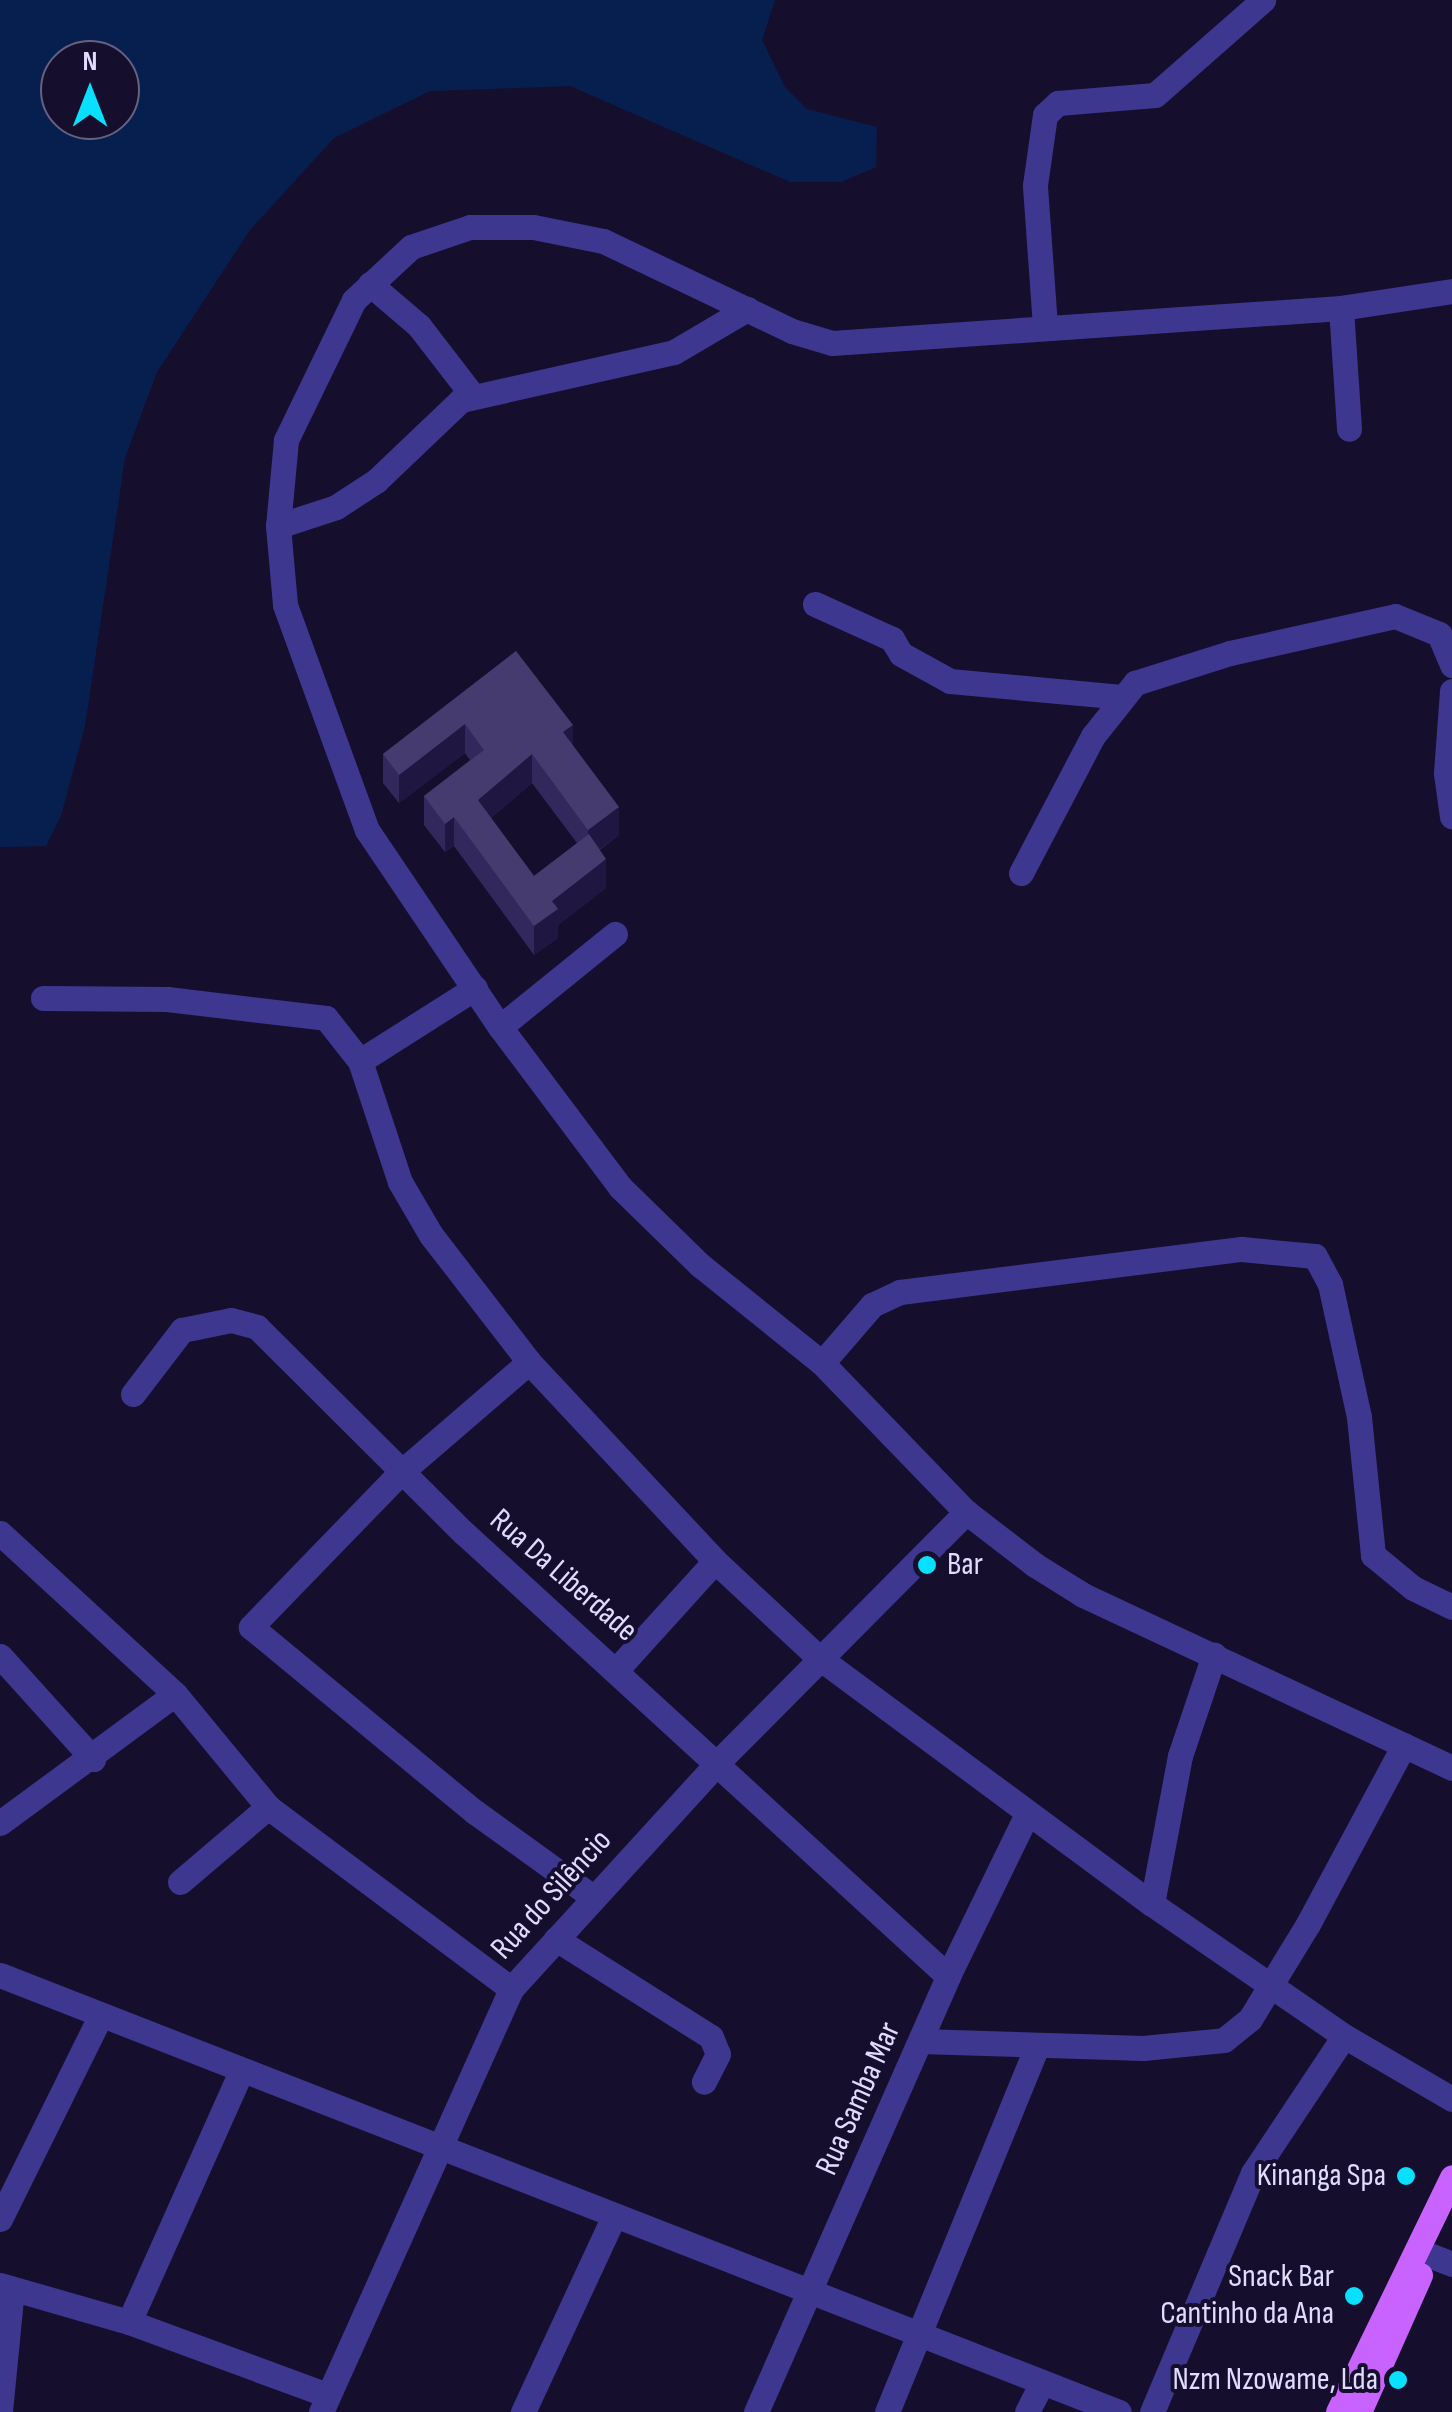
<!DOCTYPE html>
<meta charset="utf-8">
<style>
body{margin:0}
#map{position:relative;width:1452px;height:2412px;overflow:hidden;background:#150f2d;font-family:"Sofia Sans Condensed",sans-serif}
div>[style]{position:absolute}
.water>*{inset:0;background:#071f4f}
.minor>*{height:25px;margin:-12.5px;padding:0 12.5px;transform-origin:12.5px;border-radius:12.5px;background:#3d3790}
.major>*{height:25px;margin:-12.5px;padding:0 12.5px;transform-origin:12.5px;border-radius:12.5px;background:#c863ff}
.wall>*{inset:0;background:#33285c}
.shaded-wall>*{inset:0;background:#1f1642}
.building>*{inset:0;background:#463b6e}
.dots>*{width:28px;height:28px;translate:-50% -50%;box-sizing:border-box;border:5px solid #150f2d;border-radius:50%}
span{translate:-50% -50%;white-space:nowrap;text-align:center;line-height:1.15;-webkit-text-stroke:8px #150f2d;paint-order:stroke}
.poi-label{font-size:32px;color:#e1dcff}
.left{translate:0 -50%;text-align:left}
.right{translate:-100% -50%;text-align:right}
.street-label{font-size:32px;color:#e1dcff}
.north{position:absolute;left:40px;top:40px;width:100px;height:100px;box-sizing:border-box;background:#150f2d;border:2px solid #676181;border-radius:50%;rotate:0deg;font-size:28px;font-weight:700;line-height:40px;text-align:center;color:#e1dcff}
.north::after{content:'';display:block;margin:auto;width:35px;height:45px;background:#08e0ff;clip-path:polygon(50% 0,100% 100%,50% 72%,0 100%)}
</style>
<div id="map">
<div class="water">
<div style="clip-path:polygon(evenodd,0 0,775px 0,762px 40px,785px 87px,807px 109px,877px 127px,876px 167px,841px 182px,790px 182px,570px 86px,430px 91px,334px 138px,250px 230px,157px 372px,125px 458px,85px 726px,61px 816px,46px 846px,0 847px,0 0,60px 60px,120px 60px,120px 120px,60px 120px,60px 60px)"></div>
</div>
<div class="minor">
<div style="left:370px;top:284px;width:65px;rotate:40.6deg"></div>
<div style="left:419px;top:326px;width:88px;rotate:52.4deg"></div>
<div style="left:1452px;top:291px;width:112px;rotate:171.3deg"></div>
<div style="left:1341px;top:308px;width:510px;rotate:176.07deg"></div>
<div style="left:832px;top:343px;width:42px;rotate:-163.3deg"></div>
<div style="left:792px;top:331px;width:209px;rotate:-154.5deg"></div>
<div style="left:603px;top:241px;width:71px;rotate:-168.7deg"></div>
<div style="left:533px;top:227px;width:63px;rotate:180deg"></div>
<div style="left:470px;top:227px;width:62px;rotate:161.3deg"></div>
<div style="left:411px;top:247px;width:78px;rotate:137.1deg"></div>
<div style="left:354px;top:300px;width:156px;rotate:115.9deg"></div>
<div style="left:286px;top:440px;width:86px;rotate:95.3deg"></div>
<div style="left:278px;top:526px;width:79px;rotate:84.9deg"></div>
<div style="left:285px;top:605px;width:239px;rotate:70deg"></div>
<div style="left:367px;top:830px;width:238px;rotate:56deg"></div>
<div style="left:500px;top:1027px;width:200px;rotate:53.1deg"></div>
<div style="left:620px;top:1187px;width:112px;rotate:44.3deg"></div>
<div style="left:700px;top:1265px;width:156px;rotate:38.8deg"></div>
<div style="left:822px;top:1363px;width:207px;rotate:46deg"></div>
<div style="left:966px;top:1512px;width:87px;rotate:37.5deg"></div>
<div style="left:1035px;top:1565px;width:57px;rotate:32deg"></div>
<div style="left:1083px;top:1595px;width:408px;rotate:25.1deg"></div>
<div style="left:1341px;top:308px;width:121px;rotate:86.2deg"></div>
<div style="left:1045px;top:326px;width:141px;rotate:-94.1deg"></div>
<div style="left:1035px;top:185px;width:71px;rotate:-81.9deg"></div>
<div style="left:1045px;top:115px;width:18px;rotate:-43deg"></div>
<div style="left:1058px;top:103px;width:97px;rotate:-4.7deg"></div>
<div style="left:1155px;top:95px;width:144px;rotate:-41.3deg"></div>
<div style="left:278px;top:526px;width:61px;rotate:-18.1deg"></div>
<div style="left:336px;top:507px;width:48px;rotate:-33deg"></div>
<div style="left:376px;top:481px;width:117px;rotate:-43.6deg"></div>
<div style="left:461px;top:400px;width:218px;rotate:-12.7deg"></div>
<div style="left:674px;top:352px;width:85px;rotate:-30.5deg"></div>
<div style="left:815px;top:604px;width:85px;rotate:24.4deg"></div>
<div style="left:892px;top:639px;width:17px;rotate:59deg"></div>
<div style="left:901px;top:654px;width:56px;rotate:28.9deg"></div>
<div style="left:950px;top:681px;width:172px;rotate:5.3deg"></div>
<div style="left:1452px;top:691px;width:82px;rotate:94.2deg"></div>
<div style="left:1446px;top:773px;width:44px;rotate:82.2deg"></div>
<div style="left:1021px;top:873px;width:155px;rotate:-62.3deg"></div>
<div style="left:1093px;top:736px;width:68px;rotate:-51.6deg"></div>
<div style="left:1135px;top:683px;width:100px;rotate:-17.5deg"></div>
<div style="left:1230px;top:653px;width:169px;rotate:-12.6deg"></div>
<div style="left:1395px;top:616px;width:48px;rotate:22.2deg"></div>
<div style="left:1439px;top:634px;width:34px;rotate:67deg"></div>
<div style="left:475px;top:988px;width:136px;rotate:147.6deg"></div>
<div style="left:360px;top:1061px;width:127px;rotate:71.7deg"></div>
<div style="left:400px;top:1182px;width:61px;rotate:59.7deg"></div>
<div style="left:431px;top:1235px;width:160px;rotate:52.3deg"></div>
<div style="left:529px;top:1362px;width:272px;rotate:46.9deg"></div>
<div style="left:715px;top:1561px;width:141px;rotate:43deg"></div>
<div style="left:818px;top:1657px;width:415px;rotate:36.5deg"></div>
<div style="left:1152px;top:1904px;width:233px;rotate:34.5deg"></div>
<div style="left:1344px;top:2036px;width:125px;rotate:30.3deg"></div>
<div style="left:43px;top:998px;width:124px;rotate:0.5deg"></div>
<div style="left:167px;top:999px;width:160px;rotate:6.8deg"></div>
<div style="left:326px;top:1018px;width:55px;rotate:51.7deg"></div>
<div style="left:500px;top:1027px;width:148px;rotate:-39deg"></div>
<div style="left:529px;top:1362px;width:169px;rotate:139.3deg"></div>
<div style="left:401px;top:1472px;width:216px;rotate:134.1deg"></div>
<div style="left:251px;top:1627px;width:291px;rotate:39.6deg"></div>
<div style="left:475px;top:1812px;width:145px;rotate:35.8deg"></div>
<div style="left:822px;top:1363px;width:77px;rotate:-49.2deg"></div>
<div style="left:872px;top:1305px;width:31px;rotate:-25deg"></div>
<div style="left:900px;top:1292px;width:344px;rotate:-7.2deg"></div>
<div style="left:1241px;top:1249px;width:74px;rotate:5.4deg"></div>
<div style="left:1315px;top:1256px;width:32px;rotate:62deg"></div>
<div style="left:1330px;top:1284px;width:136px;rotate:77.7deg"></div>
<div style="left:1359px;top:1417px;width:139px;rotate:84.2deg"></div>
<div style="left:1373px;top:1555px;width:52px;rotate:39.5deg"></div>
<div style="left:1413px;top:1588px;width:43px;rotate:26deg"></div>
<div style="left:133px;top:1394px;width:81px;rotate:-52.6deg"></div>
<div style="left:182px;top:1330px;width:50px;rotate:-11.5deg"></div>
<div style="left:231px;top:1320px;width:27px;rotate:15deg"></div>
<div style="left:257px;top:1327px;width:292px;rotate:44.9deg"></div>
<div style="left:464px;top:1533px;width:656px;rotate:42.47deg"></div>
<div style="left:0;top:1533px;width:238px;rotate:42.6deg"></div>
<div style="left:175px;top:1694px;width:146px;rotate:50.5deg"></div>
<div style="left:268px;top:1807px;width:304px;rotate:36.8deg"></div>
<div style="left:0;top:1656px;width:139px;rotate:47.9deg"></div>
<div style="left:618px;top:1668px;width:144px;rotate:-47.8deg"></div>
<div style="left:0;top:1823px;width:217px;rotate:-36.4deg"></div>
<div style="left:180px;top:1882px;width:116px;rotate:-40.4deg"></div>
<div style="left:1152px;top:1904px;width:151px;rotate:-79.3deg"></div>
<div style="left:1180px;top:1756px;width:107px;rotate:-71.4deg"></div>
<div style="left:556px;top:1939px;width:183px;rotate:32.3deg"></div>
<div style="left:711px;top:2037px;width:18px;rotate:68deg"></div>
<div style="left:718px;top:2054px;width:31px;rotate:117deg"></div>
<div style="left:0;top:1975px;width:1201px;rotate:21.33deg"></div>
<div style="left:920px;top:2041px;width:223px;rotate:1.8deg"></div>
<div style="left:1143px;top:2048px;width:81px;rotate:-5.6deg"></div>
<div style="left:1224px;top:2040px;width:33px;rotate:-39deg"></div>
<div style="left:1250px;top:2019px;width:111px;rotate:-58.6deg"></div>
<div style="left:1308px;top:1924px;width:203px;rotate:-61.8deg"></div>
<div style="left:0;top:2219px;width:225px;rotate:-63.7deg"></div>
<div style="left:1429px;top:2255px;width:25px;rotate:21deg"></div>
<div style="left:0;top:2285px;width:134px;rotate:16deg"></div>
<div style="left:129px;top:2322px;width:211px;rotate:20.2deg"></div>
<div style="left:129px;top:2322px;width:272px;rotate:-65.9deg"></div>
<div style="left:0;top:2411px;width:123px;rotate:-84.4deg"></div>
<div style="left:321px;top:2412px;width:464px;rotate:-65.8deg"></div>
<div style="left:511px;top:1989px;width:309px;rotate:-47.6deg"></div>
<div style="left:719px;top:1761px;width:351px;rotate:-45.2deg"></div>
<div style="left:523px;top:2412px;width:212px;rotate:-65.1deg"></div>
<div style="left:756px;top:2412px;width:476px;rotate:-66.2deg"></div>
<div style="left:948px;top:1976px;width:180px;rotate:-64deg"></div>
<div style="left:887px;top:2412px;width:396px;rotate:-67.7deg"></div>
<div style="left:1027px;top:2412px;width:30px;rotate:-63deg"></div>
<div style="left:1152px;top:2412px;width:259px;rotate:-67.1deg"></div>
<div style="left:1253px;top:2173px;width:164px;rotate:-56.4deg"></div>
</div>
<div class="major">
<div style="left:1338px;top:2412px;width:261px;rotate:-64.1deg"></div>
<div style="left:1359px;top:2412px;width:150px;rotate:-66deg"></div>
</div>
<div class="wall">
<div style="clip-path:polygon(evenodd,516px 651px,573px 745px,619px 835px,600px 850px,606px 888px,558px 925px,558px 938px,534px 955px,454px 846px,445px 852px,424px 825px,424px 796px,470px 760px,465px 753px,399px 803px,383px 783px,383px 754px,516px 651px,532px 783px,577px 843px,534px 876px,491px 818px,532px 783px)"></div>
</div>
<div class="shaded-wall">
<div style="clip-path:polygon(465px 724px,465px 753px,399px 803px,399px 775px)"></div>
<div style="clip-path:polygon(573px 725px,573px 754px,563px 732px)"></div>
<div style="clip-path:polygon(532px 754px,532px 783px,478px 829px,478px 800px)"></div>
<div style="clip-path:polygon(619px 807px,619px 835px,588px 858px,588px 830px)"></div>
<div style="clip-path:polygon(454px 817px,454px 846px,445px 852px,445px 824px)"></div>
<div style="clip-path:polygon(606px 859px,606px 888px,558px 925px,558px 938px,534px 955px,534px 926px,552px 901px)"></div>
</div>
<div class="building">
<div style="clip-path:polygon(516px 651px,573px 725px,563px 732px,619px 807px,588px 830px,532px 754px,478px 800px,534px 876px,589px 834px,606px 859px,552px 901px,558px 909px,534px 926px,454px 817px,445px 824px,424px 796px,484px 750px,465px 724px,399px 775px,383px 754px)"></div>
</div>
<div class="dots">
<div style="left:927px;top:1565px;background:#08e0ff"></div>
<div style="left:1406px;top:2176px;background:#08e0ff"></div>
<div style="left:1354px;top:2296px;background:#08e0ff"></div>
<div style="left:1398px;top:2380px;background:#08e0ff"></div>
</div>
<div class="poi-label">
<span class="left" style="left:947px;top:1565px">Bar</span>
<span class="right" style="left:1386px;top:2176px">Kinanga Spa</span>
<span class="right" style="left:1334px;top:2296px">Snack Bar<br>Cantinho da Ana</span>
<span class="right" style="left:1378px;top:2380px">Nzm Nzowame, Lda</span>
</div>
<div class="street-label">
<span style="left:563px;top:1576px;rotate:41deg">Rua Da Liberdade</span>
<span style="left:552px;top:1895px;rotate:-48deg">Rua do Silêncio</span>
<span style="left:859px;top:2099px;rotate:-66deg">Rua Samba Mar</span>
</div>
<div class="north">N</div>
</div>
